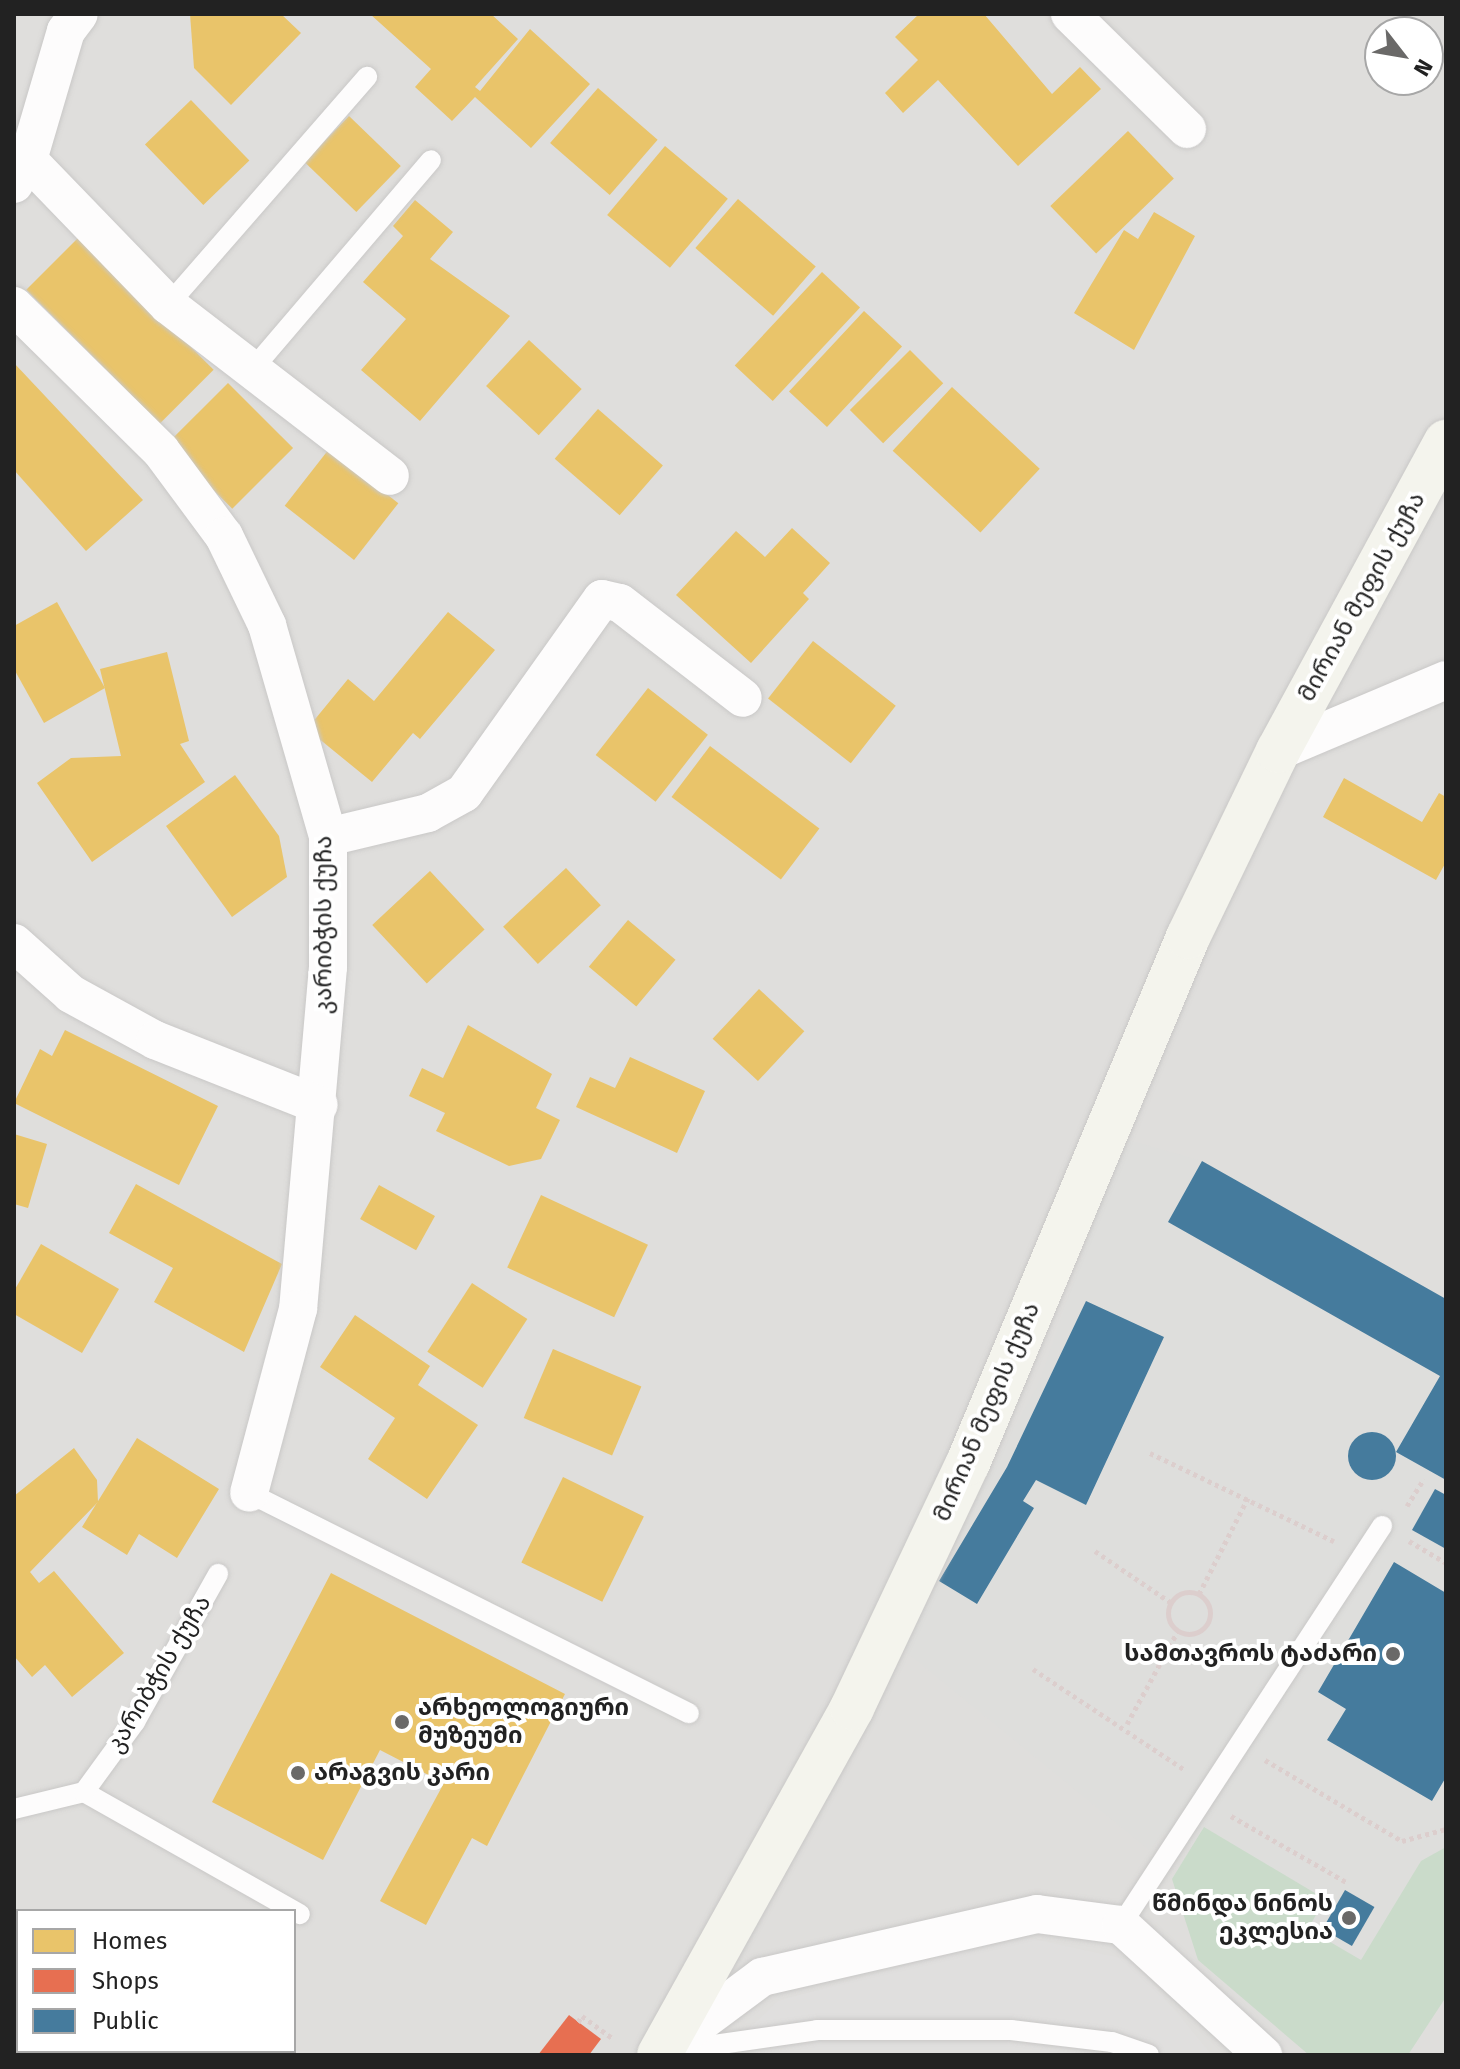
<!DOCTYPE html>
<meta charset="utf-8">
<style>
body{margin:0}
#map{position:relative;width:1460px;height:2069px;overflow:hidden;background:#f0eeeb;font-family:"Fira Sans","Noto Sans Georgian",sans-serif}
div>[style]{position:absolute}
.residential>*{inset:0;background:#dfdedc}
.religious>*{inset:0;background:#dededc}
.cemetery>*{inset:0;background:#cadbca}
.parking>*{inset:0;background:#e0dfde}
.homes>*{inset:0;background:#e9c46a;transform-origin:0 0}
.shops>*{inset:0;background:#e76f51}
.public>*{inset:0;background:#457b9d;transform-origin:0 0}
.round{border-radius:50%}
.path>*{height:5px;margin-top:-2.5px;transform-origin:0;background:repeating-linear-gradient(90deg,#dccecd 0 4px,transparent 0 8px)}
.path>.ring{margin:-2.5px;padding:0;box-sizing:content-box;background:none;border:5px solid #dccecd;border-radius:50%}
.roads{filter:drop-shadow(0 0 2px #c9c8c7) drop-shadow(0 0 2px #c9c8c7)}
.lane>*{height:20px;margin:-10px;padding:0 10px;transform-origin:10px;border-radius:10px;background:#fdfcfc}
.street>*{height:38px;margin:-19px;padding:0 19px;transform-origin:19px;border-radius:19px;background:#fdfcfc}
.secondary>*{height:44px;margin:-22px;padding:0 22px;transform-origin:22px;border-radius:22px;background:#f4f4ed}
.dots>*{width:22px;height:22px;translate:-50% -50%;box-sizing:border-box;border:4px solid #fff;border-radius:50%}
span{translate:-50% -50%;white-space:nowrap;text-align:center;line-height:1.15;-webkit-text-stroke:8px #fff;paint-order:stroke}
.street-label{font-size:24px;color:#222}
.poi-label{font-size:24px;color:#222;font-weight:700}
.right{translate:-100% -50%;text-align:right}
.left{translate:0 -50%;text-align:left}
.frame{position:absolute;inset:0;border:16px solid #222;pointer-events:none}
.legend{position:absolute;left:16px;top:1909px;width:280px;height:144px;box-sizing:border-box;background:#fff;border:2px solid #a7a7a7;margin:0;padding:10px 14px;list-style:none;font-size:24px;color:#222}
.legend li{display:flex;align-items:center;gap:16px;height:40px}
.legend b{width:40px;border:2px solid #a7a7a7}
.north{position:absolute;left:1364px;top:16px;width:80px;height:80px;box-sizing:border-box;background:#fff;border:2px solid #a7a7a7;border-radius:50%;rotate:121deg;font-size:22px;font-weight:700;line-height:32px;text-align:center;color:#222}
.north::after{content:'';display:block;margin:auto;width:28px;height:36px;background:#6a6968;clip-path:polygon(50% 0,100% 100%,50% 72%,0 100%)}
</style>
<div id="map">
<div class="residential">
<div style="clip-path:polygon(evenodd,14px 14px,1446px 14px,1446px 2055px,14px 2055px,14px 14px,1380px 32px,1428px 32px,1428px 80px,1380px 80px,1380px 32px,14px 14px,18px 1911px,294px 1911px,294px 2051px,18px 2051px,18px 1911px)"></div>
</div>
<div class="religious">
<div style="clip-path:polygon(1122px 1138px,1202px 1161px,1446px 1299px,1446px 1997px,1408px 2055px,1309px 2055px,1198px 1960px,1172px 1879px,1191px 1847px,1180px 1835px,1167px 1830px,1149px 1850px,896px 1644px,1039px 1383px)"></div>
</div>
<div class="cemetery">
<div style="clip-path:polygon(1204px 1827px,1325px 1899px,1308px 1929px,1361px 1960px,1421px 1861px,1446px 1847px,1446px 1997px,1408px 2055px,1309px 2055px,1198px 1960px,1172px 1879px)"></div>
</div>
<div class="parking">
<div style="clip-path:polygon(1015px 1935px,1134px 1961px,1212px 2055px,722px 2054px,778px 2001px)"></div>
</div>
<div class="homes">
<div style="clip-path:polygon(190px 14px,281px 14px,301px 33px,231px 105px,194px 68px)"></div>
<div style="clip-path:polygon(370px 14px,491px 14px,518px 39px,475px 87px,480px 91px,530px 29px,590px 84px,531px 148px,475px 97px,452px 121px,415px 87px,431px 69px)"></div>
<div style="clip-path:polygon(919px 14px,984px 14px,1052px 94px,1080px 67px,1101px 89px,1018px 166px,938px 80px,903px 113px,885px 93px,918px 60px,895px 37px)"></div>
<div style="left:598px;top:88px;width:79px;height:73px;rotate:41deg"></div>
<div style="left:191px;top:100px;width:84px;height:64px;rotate:46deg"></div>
<div style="left:349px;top:116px;width:72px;height:64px;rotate:44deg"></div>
<div style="left:1128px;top:131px;width:66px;height:108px;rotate:46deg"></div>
<div style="left:665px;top:146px;width:82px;height:90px;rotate:40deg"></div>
<div style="left:738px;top:199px;width:103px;height:65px;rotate:41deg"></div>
<div style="clip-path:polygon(415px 200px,453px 232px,430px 259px,510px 316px,420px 421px,361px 370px,406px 319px,363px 282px,403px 236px,393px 226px)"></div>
<div style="clip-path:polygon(1154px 212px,1195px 236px,1134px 350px,1074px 313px,1124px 230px,1138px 239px)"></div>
<div style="left:80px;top:236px;width:189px;height:76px;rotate:45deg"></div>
<div style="left:822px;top:272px;width:52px;height:128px;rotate:43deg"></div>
<div style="left:864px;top:311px;width:52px;height:110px;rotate:43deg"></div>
<div style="left:529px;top:340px;width:72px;height:63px;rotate:43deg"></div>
<div style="left:910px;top:350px;width:47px;height:85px;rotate:45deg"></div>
<div style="clip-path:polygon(14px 363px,143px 500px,86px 551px,14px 470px)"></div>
<div style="left:228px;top:383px;width:92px;height:86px;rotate:45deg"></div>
<div style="left:952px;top:387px;width:120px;height:87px;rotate:43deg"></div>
<div style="left:598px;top:409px;width:86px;height:66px;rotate:41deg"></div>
<div style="left:329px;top:449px;width:88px;height:72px;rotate:38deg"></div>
<div style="clip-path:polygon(792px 528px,830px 563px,803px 593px,809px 599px,751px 663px,676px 595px,736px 531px,765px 557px)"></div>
<div style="clip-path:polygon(57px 602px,105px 688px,44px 723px,14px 669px,14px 626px)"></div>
<div style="clip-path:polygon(448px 612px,495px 650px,420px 739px,413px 733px,372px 782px,307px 729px,348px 679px,374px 701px)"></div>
<div style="left:813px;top:641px;width:105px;height:73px;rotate:38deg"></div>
<div style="clip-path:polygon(167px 652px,189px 741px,180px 744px,205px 782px,92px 862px,37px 783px,71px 758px,121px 756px,100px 669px)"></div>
<div style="left:648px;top:688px;width:76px;height:85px;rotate:38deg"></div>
<div style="left:710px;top:746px;width:137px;height:64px;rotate:37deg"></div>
<div style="clip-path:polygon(235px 775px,279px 836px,287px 877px,232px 917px,166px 826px)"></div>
<div style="clip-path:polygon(1344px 778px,1422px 822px,1439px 793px,1446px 797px,1446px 862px,1436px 880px,1323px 817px)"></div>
<div style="left:566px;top:868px;width:51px;height:86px;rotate:47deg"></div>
<div style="left:430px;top:871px;width:80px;height:79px;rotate:47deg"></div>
<div style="left:628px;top:920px;width:62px;height:61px;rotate:40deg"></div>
<div style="left:759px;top:989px;width:62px;height:68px;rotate:43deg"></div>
<div style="clip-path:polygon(468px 1025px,552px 1074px,536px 1108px,560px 1120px,541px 1159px,509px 1166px,436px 1131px,445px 1113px,409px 1096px,422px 1068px,443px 1078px)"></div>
<div style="clip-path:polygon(65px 1030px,218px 1106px,179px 1185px,14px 1103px,40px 1049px,52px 1056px)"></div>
<div style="clip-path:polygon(630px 1057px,705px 1091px,677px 1153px,576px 1107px,590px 1077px,615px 1088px)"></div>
<div style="clip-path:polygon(14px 1134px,47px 1144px,28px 1208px,14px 1204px)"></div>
<div style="clip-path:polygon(136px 1184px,282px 1264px,244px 1352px,154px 1302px,173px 1268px,109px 1233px)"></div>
<div style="left:379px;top:1185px;width:64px;height:39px;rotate:29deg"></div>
<div style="left:541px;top:1195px;width:118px;height:80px;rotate:25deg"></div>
<div style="clip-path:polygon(41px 1244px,119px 1289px,82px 1353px,14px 1314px,14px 1291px)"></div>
<div style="left:472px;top:1283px;width:66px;height:82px;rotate:33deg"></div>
<div style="clip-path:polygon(355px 1315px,430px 1366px,418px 1385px,478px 1425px,427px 1499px,368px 1459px,395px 1418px,320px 1367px)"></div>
<div style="left:553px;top:1349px;width:96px;height:75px;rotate:23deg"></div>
<div style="clip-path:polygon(137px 1438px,219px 1489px,177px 1558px,139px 1534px,127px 1555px,82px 1527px)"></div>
<div style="clip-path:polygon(74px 1448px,97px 1480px,98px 1502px,30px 1572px,39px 1583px,54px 1571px,124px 1653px,72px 1697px,45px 1665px,32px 1677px,14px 1656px,14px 1496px)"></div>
<div style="left:563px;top:1477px;width:90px;height:95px;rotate:26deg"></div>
<div style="clip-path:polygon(331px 1573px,565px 1694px,487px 1846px,472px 1838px,426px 1925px,380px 1901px,444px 1783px,380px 1750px,323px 1860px,212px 1802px)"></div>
</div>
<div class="shops">
<div style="clip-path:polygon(569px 2015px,601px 2039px,589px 2055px,538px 2055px)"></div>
</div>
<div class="public">
<div style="clip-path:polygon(1202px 1161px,1446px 1299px,1446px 1480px,1396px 1452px,1440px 1376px,1168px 1222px)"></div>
<div style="clip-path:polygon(1086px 1301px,1164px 1337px,1086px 1505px,1036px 1480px,1023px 1501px,1034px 1508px,977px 1604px,939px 1581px,1007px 1467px)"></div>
<div class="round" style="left:1348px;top:1432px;width:48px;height:48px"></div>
<div style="clip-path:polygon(1435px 1489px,1446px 1495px,1446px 1549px,1412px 1530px)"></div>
<div style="clip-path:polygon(1394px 1562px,1446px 1593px,1446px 1777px,1432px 1801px,1327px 1740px,1346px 1709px,1318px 1692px)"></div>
<div style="left:1345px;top:1890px;width:34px;height:45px;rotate:30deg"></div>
</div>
<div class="path">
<div style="left:1150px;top:1453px;width:204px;rotate:25.6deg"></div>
<div style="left:1407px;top:1506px;width:32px;rotate:-58deg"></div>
<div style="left:1409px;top:1541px;width:43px;rotate:30.7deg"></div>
<div style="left:1095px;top:1551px;width:91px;rotate:34.2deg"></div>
<div class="ring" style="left:1168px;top:1592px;width:37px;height:37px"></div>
<div style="left:1199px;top:1594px;width:110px;rotate:-63deg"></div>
<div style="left:1033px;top:1669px;width:182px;rotate:33.6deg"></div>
<div style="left:1127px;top:1724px;width:106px;rotate:-61.3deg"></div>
<div style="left:1265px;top:1760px;width:159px;rotate:30.6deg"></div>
<div style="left:1402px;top:1841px;width:46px;rotate:-15.3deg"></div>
<div style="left:1231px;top:1816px;width:135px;rotate:29.8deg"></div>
<div style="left:578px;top:2022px;width:7px;rotate:-56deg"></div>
<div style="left:582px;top:2016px;width:39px;rotate:36deg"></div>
<div style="left:147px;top:2055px;width:4px;rotate:-63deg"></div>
</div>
<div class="roads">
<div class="lane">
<div style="left:168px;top:305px;width:303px;rotate:-48.9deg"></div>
<div style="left:251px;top:371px;width:277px;rotate:-49.5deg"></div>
<div style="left:249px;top:1493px;width:492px;rotate:26.6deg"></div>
<div style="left:84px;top:1792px;width:248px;rotate:29.5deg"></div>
<div style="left:14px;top:1809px;width:72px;rotate:-13.7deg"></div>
<div style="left:84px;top:1792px;width:87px;rotate:-53.9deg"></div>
<div style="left:135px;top:1722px;width:170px;rotate:-60.7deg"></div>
<div style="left:1121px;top:1925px;width:477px;rotate:-56.8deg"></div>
<div style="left:672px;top:2051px;width:147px;rotate:-8.2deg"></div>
<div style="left:817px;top:2030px;width:194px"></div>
<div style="left:1011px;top:2030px;width:102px;rotate:6.8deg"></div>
<div style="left:1112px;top:2042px;width:39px;rotate:19deg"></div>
</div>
<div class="street">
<div style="left:1070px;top:14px;width:164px;rotate:44.5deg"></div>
<div style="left:28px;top:160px;width:202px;rotate:46deg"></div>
<div style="left:168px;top:305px;width:280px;rotate:37.6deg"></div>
<div style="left:14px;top:184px;width:28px;rotate:-60deg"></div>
<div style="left:28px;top:160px;width:134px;rotate:-73.6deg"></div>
<div style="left:66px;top:31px;width:21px;rotate:-53deg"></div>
<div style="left:14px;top:306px;width:206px;rotate:44.6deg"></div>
<div style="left:161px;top:451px;width:106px;rotate:53.5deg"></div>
<div style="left:224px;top:536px;width:99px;rotate:64.2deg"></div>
<div style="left:267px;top:625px;width:221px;rotate:73.9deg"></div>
<div style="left:328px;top:837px;width:130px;rotate:90deg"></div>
<div style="left:328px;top:967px;width:343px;rotate:95deg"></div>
<div style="left:298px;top:1309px;width:190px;rotate:104.9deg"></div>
<div style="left:1278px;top:751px;width:182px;rotate:-22.9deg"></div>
<div style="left:328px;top:837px;width:103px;rotate:-13.5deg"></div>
<div style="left:428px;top:813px;width:41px;rotate:-29.1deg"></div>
<div style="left:464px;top:793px;width:238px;rotate:-54.6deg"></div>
<div style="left:602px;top:599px;width:18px;rotate:13deg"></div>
<div style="left:620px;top:603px;width:155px;rotate:37.7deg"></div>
<div style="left:14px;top:943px;width:76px;rotate:41.8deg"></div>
<div style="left:71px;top:994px;width:96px;rotate:28.7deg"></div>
<div style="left:155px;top:1040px;width:176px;rotate:21.6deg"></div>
<div style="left:661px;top:2052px;width:126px;rotate:-36.6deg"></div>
<div style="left:762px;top:1977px;width:282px;rotate:-12.9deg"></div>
<div style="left:1037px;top:1914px;width:85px;rotate:7.5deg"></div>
<div style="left:1121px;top:1925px;width:193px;rotate:42.5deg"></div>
</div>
<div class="secondary">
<div style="left:659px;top:2055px;width:397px;rotate:-60.9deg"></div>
<div style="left:852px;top:1708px;width:271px;rotate:-64.7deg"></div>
<div style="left:968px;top:1463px;width:570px;rotate:-67.3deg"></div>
<div style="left:1188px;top:937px;width:207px;rotate:-64.2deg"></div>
<div style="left:1278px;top:751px;width:352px;rotate:-61.5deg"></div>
</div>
</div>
<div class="dots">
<div style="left:1393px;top:1654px;background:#6a6968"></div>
<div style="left:402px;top:1722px;background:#6a6968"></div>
<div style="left:298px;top:1773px;background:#6a6968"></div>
<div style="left:1349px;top:1918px;background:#6a6968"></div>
</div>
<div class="street-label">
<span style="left:1362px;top:597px;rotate:-61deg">მირიან მეფის ქუჩა</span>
<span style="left:324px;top:925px;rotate:-90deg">კარიბჭის ქუჩა</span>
<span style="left:987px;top:1412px;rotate:-67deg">მირიან მეფის ქუჩა</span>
<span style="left:159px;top:1674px;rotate:-59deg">კარიბჭის ქუჩა</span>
</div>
<div class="poi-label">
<span class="right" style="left:1377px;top:1654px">სამთავროს ტაძარი</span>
<span class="left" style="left:418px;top:1722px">არხეოლოგიური<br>მუზეუმი</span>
<span class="left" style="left:314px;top:1773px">არაგვის კარი</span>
<span class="right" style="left:1333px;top:1918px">წმინდა ნინოს<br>ეკლესია</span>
</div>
<div class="frame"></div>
<ul class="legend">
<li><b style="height:22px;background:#e9c46a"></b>Homes</li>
<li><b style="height:22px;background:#e76f51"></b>Shops</li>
<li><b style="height:22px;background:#457b9d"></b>Public</li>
</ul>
<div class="north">N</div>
</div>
